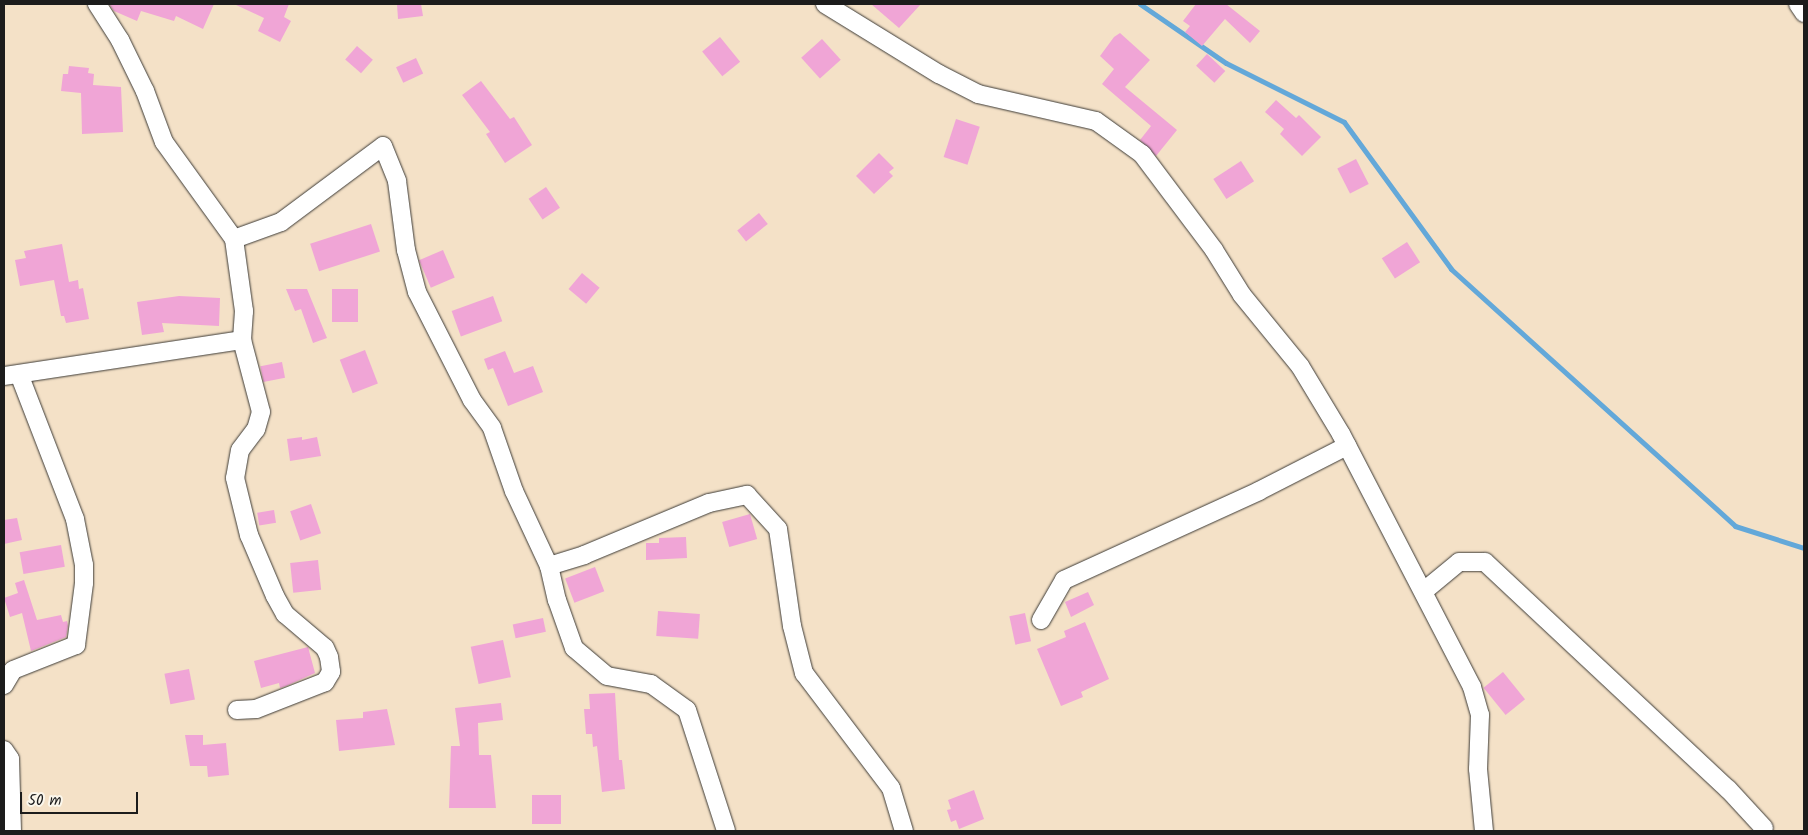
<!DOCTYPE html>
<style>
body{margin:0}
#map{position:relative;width:1808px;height:835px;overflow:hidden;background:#f4e1c7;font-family:Kalam,sans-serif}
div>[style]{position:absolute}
.stream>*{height:5px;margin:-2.5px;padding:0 2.5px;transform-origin:2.5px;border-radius:2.5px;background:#63a8d9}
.building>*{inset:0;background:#f0a5d6;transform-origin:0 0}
.roads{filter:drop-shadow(0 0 1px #3c3a36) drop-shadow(0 0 1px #3c3a36)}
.minor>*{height:18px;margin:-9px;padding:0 9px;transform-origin:9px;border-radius:9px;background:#fff}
span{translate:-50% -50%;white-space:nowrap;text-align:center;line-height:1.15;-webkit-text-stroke:4px #fbf7ec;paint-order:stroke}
.frame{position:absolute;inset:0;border:5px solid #1c1c1c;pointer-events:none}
.scale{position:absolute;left:20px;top:792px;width:118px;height:22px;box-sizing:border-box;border:2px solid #1c1c1c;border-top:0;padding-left:6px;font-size:15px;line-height:18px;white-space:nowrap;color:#1c1c1c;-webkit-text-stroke:4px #fbf7ec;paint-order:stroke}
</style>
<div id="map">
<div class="stream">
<div style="left:1140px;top:4px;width:104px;rotate:34.5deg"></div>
<div style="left:1226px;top:63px;width:132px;rotate:26.6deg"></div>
<div style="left:1344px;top:122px;width:182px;rotate:53.9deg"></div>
<div style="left:1451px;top:269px;width:383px;rotate:42.1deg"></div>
<div style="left:1735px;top:526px;width:72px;rotate:17.7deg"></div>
</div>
<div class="building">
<div style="clip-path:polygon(109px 4px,214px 4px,203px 29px,176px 16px,174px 21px,141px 11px,137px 21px,114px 11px)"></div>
<div style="clip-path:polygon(234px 4px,289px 4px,284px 17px,291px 21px,280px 42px,258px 31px,264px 18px)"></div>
<div style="clip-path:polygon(397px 4px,421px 4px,423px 16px,398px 19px)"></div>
<div style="clip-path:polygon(871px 4px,921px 4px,899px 28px)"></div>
<div style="clip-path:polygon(1196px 4px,1226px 4px,1260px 31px,1250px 43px,1225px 19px,1202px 46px,1185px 32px,1190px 26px,1183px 21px)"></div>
<div style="clip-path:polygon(1120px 33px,1150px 60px,1125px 87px,1177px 130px,1156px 156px,1140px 140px,1151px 126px,1102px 84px,1114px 69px,1100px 56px,1114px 37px)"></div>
<div style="left:720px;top:37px;width:32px;height:23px;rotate:51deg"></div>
<div style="left:822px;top:39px;width:28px;height:28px;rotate:48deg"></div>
<div style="left:357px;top:46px;width:21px;height:18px;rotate:41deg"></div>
<div style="left:1207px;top:54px;width:25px;height:16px;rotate:43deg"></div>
<div style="left:416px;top:58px;width:17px;height:22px;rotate:65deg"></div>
<div style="clip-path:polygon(69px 66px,89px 68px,88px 73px,94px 74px,93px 85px,121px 87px,123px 132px,82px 134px,81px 93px,61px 91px,63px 74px,68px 74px)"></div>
<div style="clip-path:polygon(481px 81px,510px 119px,514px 117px,532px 145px,505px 163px,486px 134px,490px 132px,462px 95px)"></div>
<div style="clip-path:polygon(1276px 100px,1296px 118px,1299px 115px,1321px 137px,1302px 156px,1280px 134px,1284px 129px,1265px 112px)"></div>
<div style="left:956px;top:119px;width:25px;height:40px;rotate:18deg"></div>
<div style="clip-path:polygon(879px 153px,894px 168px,889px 172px,893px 176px,874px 194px,856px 176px)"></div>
<div style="left:1356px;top:159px;width:28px;height:21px;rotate:63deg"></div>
<div style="left:1241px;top:161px;width:24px;height:33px;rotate:57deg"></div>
<div style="left:546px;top:187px;width:25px;height:21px;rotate:56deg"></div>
<div style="left:759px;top:213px;width:14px;height:28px;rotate:51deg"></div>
<div style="left:371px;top:224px;width:29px;height:64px;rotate:72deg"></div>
<div style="left:1407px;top:242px;width:24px;height:30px;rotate:57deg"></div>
<div style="clip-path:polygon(62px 244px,69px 282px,78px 280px,79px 289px,83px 288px,89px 319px,66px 323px,64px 316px,61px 316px,54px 280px,20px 286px,15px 260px,26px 258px,24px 251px)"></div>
<div style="left:443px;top:250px;width:30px;height:26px;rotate:67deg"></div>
<div style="left:582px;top:273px;width:23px;height:21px;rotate:40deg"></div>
<div style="clip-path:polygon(286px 289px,307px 289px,327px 338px,313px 343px,301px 309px,295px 311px)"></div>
<div style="left:332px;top:289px;width:26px;height:33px"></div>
<div style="clip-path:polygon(179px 296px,220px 298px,219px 326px,162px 323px,164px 332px,142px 335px,137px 302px)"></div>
<div style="left:493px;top:296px;width:27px;height:44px;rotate:70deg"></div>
<div style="left:365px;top:350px;width:36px;height:27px;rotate:69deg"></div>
<div style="clip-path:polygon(505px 351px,514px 373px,533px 366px,543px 392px,508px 406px,493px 368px,488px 370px,484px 359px)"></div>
<div style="left:282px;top:362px;width:16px;height:22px;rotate:79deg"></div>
<div style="clip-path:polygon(302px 437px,302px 440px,317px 437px,321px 456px,290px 461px,287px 439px)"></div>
<div style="left:311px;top:504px;width:31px;height:22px;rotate:71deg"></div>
<div style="left:274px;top:510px;width:13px;height:17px;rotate:81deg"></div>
<div style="left:750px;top:514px;width:26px;height:29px;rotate:74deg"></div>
<div style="clip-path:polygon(17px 518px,22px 540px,4px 544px,4px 520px)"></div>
<div style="clip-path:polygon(686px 537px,687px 558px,646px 560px,646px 543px,659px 543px,659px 538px)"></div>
<div style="left:61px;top:545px;width:22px;height:42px;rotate:80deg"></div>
<div style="left:318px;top:560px;width:30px;height:28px;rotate:84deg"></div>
<div style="left:595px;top:567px;width:26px;height:32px;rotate:69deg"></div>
<div style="clip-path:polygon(24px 580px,37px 620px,61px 615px,63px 622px,67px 621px,68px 626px,66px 637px,31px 651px,22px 613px,10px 617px,4px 598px,18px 593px,15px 583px)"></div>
<div style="clip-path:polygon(1088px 592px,1094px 605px,1071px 617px,1065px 602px)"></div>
<div style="left:658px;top:611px;width:42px;height:25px;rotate:4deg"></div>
<div style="left:1025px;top:613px;width:29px;height:16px;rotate:78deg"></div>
<div style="left:543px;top:618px;width:14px;height:31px;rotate:78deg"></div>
<div style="clip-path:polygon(1085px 622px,1109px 679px,1081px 692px,1083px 697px,1061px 706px,1037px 649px,1066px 637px,1064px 631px)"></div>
<div style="left:503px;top:640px;width:38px;height:33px;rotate:78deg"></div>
<div style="clip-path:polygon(308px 647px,315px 673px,286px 686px,280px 688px,279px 683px,261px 688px,254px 661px)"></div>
<div style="left:189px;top:669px;width:31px;height:25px;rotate:79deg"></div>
<div style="left:1503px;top:672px;width:35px;height:25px;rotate:51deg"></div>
<div style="clip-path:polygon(615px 693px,619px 760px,622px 760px,625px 789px,602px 792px,597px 746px,593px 747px,592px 734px,586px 734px,584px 709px,590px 709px,589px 694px)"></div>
<div style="clip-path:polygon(501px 703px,503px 720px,478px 723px,479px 755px,491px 755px,496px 808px,449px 808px,451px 746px,460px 746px,455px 708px)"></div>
<div style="clip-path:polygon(387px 709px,395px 745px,339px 751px,336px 720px,363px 718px,363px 712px)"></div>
<div style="clip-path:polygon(185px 735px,203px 735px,203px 745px,226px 743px,229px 775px,208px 777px,207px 766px,190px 766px)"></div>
<div style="clip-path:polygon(974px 790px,984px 819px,959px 829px,956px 820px,951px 822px,947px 810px,951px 809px,948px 800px)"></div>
<div style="left:532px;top:795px;width:29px;height:29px"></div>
</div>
<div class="roads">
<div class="minor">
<div style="left:97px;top:4px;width:43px;rotate:57.4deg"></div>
<div style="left:120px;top:40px;width:57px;rotate:63.9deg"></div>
<div style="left:145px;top:91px;width:54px;rotate:69.6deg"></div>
<div style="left:164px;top:142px;width:120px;rotate:54.2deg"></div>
<div style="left:234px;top:239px;width:73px;rotate:82.1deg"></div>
<div style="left:244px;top:311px;width:29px;rotate:94deg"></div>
<div style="left:242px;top:340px;width:74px;rotate:75.2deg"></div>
<div style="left:261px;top:412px;width:18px;rotate:106deg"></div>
<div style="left:256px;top:429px;width:26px;rotate:127deg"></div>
<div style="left:240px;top:450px;width:28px;rotate:100deg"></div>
<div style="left:235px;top:478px;width:59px;rotate:76.2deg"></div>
<div style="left:249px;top:535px;width:66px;rotate:66.9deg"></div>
<div style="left:275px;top:596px;width:21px;rotate:61deg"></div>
<div style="left:285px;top:614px;width:52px;rotate:40.4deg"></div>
<div style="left:325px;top:648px;width:10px;rotate:66deg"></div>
<div style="left:329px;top:657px;width:15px;rotate:82deg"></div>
<div style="left:331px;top:672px;width:12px;rotate:121deg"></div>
<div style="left:325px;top:682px;width:74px;rotate:158.6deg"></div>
<div style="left:256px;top:709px;width:19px;rotate:177deg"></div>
<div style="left:825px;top:4px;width:134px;rotate:31.6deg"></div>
<div style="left:939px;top:74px;width:44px;rotate:27.1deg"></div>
<div style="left:978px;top:94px;width:121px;rotate:12.9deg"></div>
<div style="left:1096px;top:121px;width:57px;rotate:35.7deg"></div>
<div style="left:1142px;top:154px;width:120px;rotate:53.1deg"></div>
<div style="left:1214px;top:250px;width:53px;rotate:58.1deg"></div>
<div style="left:1242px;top:295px;width:92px;rotate:50.8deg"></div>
<div style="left:1300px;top:366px;width:79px;rotate:58.9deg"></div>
<div style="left:1341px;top:434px;width:285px;rotate:62.6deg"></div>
<div style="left:1472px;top:687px;width:29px;rotate:74deg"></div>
<div style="left:1480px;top:715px;width:54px;rotate:92.1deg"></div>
<div style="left:1478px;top:769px;width:62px;rotate:84.5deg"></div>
<div style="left:1798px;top:4px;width:11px;rotate:56deg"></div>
<div style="left:234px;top:239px;width:50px;rotate:-19.9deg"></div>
<div style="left:281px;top:222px;width:127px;rotate:-36.7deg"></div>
<div style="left:383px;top:146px;width:38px;rotate:68deg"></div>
<div style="left:397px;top:181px;width:70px;rotate:82.6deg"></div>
<div style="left:406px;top:250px;width:43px;rotate:75.3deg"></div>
<div style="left:417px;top:292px;width:121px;rotate:63deg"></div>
<div style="left:472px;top:400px;width:34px;rotate:54deg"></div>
<div style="left:492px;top:428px;width:67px;rotate:70.8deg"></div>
<div style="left:514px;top:491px;width:83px;rotate:65deg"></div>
<div style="left:549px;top:566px;width:35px;rotate:77deg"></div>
<div style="left:557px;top:600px;width:51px;rotate:70.5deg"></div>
<div style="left:574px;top:648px;width:43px;rotate:40.3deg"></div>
<div style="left:607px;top:676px;width:45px;rotate:10.3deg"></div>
<div style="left:651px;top:684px;width:44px;rotate:35.8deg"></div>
<div style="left:687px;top:710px;width:127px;rotate:72.1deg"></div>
<div style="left:4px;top:376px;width:241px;rotate:-8.6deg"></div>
<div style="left:549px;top:566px;width:37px;rotate:-17deg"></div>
<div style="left:584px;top:555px;width:135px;rotate:-22.6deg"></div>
<div style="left:709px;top:503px;width:39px;rotate:-12deg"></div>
<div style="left:747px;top:495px;width:46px;rotate:47.6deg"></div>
<div style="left:778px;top:529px;width:98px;rotate:81.8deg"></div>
<div style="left:792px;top:626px;width:49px;rotate:75.7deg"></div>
<div style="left:804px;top:673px;width:144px;rotate:52.9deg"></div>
<div style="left:891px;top:788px;width:45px;rotate:73.2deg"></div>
<div style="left:1424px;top:591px;width:45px;rotate:-39.6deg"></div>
<div style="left:1459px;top:562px;width:26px"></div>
<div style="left:1485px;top:562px;width:333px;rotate:43.1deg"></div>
<div style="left:1728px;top:789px;width:53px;rotate:47.3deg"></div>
<div style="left:1041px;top:620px;width:46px;rotate:-60.1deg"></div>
<div style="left:1064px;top:580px;width:214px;rotate:-24.5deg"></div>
<div style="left:1259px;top:491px;width:99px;rotate:-27.1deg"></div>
<div style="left:4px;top:685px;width:17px;rotate:-59deg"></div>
<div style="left:13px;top:670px;width:68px;rotate:-21.6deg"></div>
<div style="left:76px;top:645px;width:63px;rotate:-82.6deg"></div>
<div style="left:84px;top:583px;width:18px;rotate:-90deg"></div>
<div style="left:84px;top:565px;width:47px;rotate:-101.1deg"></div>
<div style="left:75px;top:519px;width:155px;rotate:-111.1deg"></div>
<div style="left:4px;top:750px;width:11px;rotate:56deg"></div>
<div style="left:10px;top:759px;width:72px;rotate:88.4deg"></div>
</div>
</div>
<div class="frame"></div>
<div class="scale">50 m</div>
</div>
